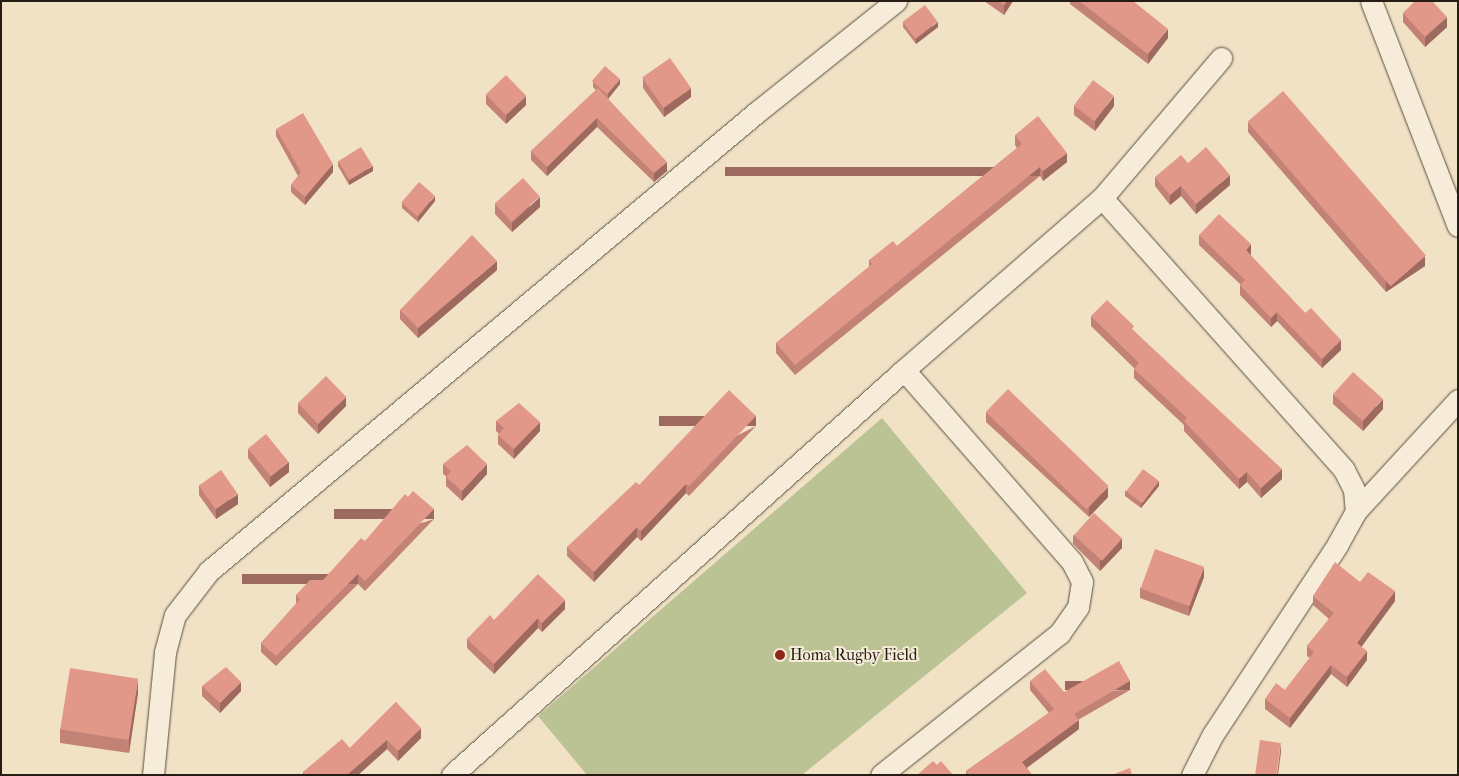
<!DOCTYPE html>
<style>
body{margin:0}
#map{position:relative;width:1459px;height:776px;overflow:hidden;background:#f1e2c5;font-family:"IM FELL French Canon",serif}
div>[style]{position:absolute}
.green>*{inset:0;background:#bbc394}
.roads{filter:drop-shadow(0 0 1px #584e40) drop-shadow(0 0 1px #584e40)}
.minor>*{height:21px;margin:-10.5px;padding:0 10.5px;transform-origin:10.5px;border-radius:10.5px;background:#f6ecd9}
.wall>*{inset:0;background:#c28376}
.shaded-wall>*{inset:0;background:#9e6a60;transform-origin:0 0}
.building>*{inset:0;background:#e29889;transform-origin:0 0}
.dots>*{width:14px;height:14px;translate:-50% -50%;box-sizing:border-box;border:2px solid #f6ecd9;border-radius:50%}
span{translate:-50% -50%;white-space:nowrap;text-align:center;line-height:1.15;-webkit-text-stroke:4px #f6ecd9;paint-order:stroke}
.poi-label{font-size:16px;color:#251d14}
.left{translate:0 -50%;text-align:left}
.frame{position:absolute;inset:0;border:2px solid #251d14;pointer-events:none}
</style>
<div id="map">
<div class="green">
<div style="clip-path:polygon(882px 418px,1027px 593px,802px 775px,587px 775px,538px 716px)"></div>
</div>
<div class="roads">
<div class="minor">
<div style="left:1371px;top:1px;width:241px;rotate:68.9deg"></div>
<div style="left:1102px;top:198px;width:364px;rotate:48.3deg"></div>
<div style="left:1344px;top:470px;width:22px;rotate:63deg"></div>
<div style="left:1354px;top:490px;width:21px;rotate:85deg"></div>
<div style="left:1356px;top:511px;width:38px;rotate:119deg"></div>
<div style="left:1338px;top:544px;width:227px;rotate:123.3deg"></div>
<div style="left:1213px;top:734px;width:46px;rotate:117.1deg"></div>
<div style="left:904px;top:370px;width:262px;rotate:-41deg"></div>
<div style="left:1102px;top:198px;width:184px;rotate:-49.6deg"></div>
<div style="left:1356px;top:511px;width:151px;rotate:-47.4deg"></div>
<div style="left:153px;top:775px;width:124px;rotate:-84.4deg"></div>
<div style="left:165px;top:652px;width:38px;rotate:-75deg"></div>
<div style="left:175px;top:615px;width:56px;rotate:-52.3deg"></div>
<div style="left:209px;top:571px;width:715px;rotate:-39.95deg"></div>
<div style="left:757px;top:112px;width:178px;rotate:-38.6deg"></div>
<div style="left:452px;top:775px;width:607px;rotate:-41.86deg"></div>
<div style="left:904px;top:370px;width:255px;rotate:48.8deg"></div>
<div style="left:1072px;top:562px;width:22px;rotate:63deg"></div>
<div style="left:1082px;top:582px;width:25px;rotate:99deg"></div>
<div style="left:1078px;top:607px;width:32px;rotate:125deg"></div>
<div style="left:1060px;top:633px;width:228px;rotate:141.6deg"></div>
</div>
</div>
<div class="wall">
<div style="clip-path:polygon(984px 1px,1013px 1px,1004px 15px)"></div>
<div style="clip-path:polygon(1070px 1px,1133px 1px,1168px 38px,1148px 64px,1070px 4px)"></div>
<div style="clip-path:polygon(1403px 13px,1447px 27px,1425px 47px,1403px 22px)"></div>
<div style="clip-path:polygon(903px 22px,938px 27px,916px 44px,903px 27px)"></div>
<div style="clip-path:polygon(643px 78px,691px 97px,664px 117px,643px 88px)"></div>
<div style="clip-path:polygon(593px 82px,620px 84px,608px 99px,667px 171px,654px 182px,597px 127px,547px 176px,531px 160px,531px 151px,596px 90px,593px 87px)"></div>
<div style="clip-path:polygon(486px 94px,526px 105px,506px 124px,486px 104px)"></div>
<div style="clip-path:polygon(1074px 106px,1114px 106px,1095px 131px,1074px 115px)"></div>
<div style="clip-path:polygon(1248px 122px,1425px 266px,1386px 292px,1248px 132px)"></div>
<div style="clip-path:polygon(276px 129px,333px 172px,305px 205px,291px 192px,291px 185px,298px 176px,276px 136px)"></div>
<div style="clip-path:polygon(1015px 135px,1067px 162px,1043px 181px,1040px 176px,795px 375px,776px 353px,776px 343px,869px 267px,869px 260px,897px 246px,1017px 148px,1015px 145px)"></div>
<div style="clip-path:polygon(338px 161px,373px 171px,349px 185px,338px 166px)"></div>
<div style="clip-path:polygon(1155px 177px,1230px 185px,1196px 214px,1181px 196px,1170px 205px,1155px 186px)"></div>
<div style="clip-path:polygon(435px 201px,418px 222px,402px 208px,402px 203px)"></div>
<div style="clip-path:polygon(495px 204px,540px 207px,512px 232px,495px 214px)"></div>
<div style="clip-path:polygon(1199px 235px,1251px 254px,1250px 255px,1305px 313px,1341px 350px,1322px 368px,1277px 321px,1271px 327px,1240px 295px,1240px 284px,1199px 245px)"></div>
<div style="clip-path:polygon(497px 270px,418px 338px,400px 319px,400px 310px)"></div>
<div style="clip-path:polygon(1091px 316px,1134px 331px,1282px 479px,1261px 498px,1247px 482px,1239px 489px,1184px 431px,1184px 425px,1134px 378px,1134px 368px,1091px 326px)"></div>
<div style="clip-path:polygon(1333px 394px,1383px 409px,1363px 431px,1333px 404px)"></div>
<div style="clip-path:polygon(298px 403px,346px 406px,318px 434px,298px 413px)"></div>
<div style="clip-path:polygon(986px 412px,1108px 497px,1089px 517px,986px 422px)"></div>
<div style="clip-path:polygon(496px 421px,540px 431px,514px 459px,498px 444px,498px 435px,499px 434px,496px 431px)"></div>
<div style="clip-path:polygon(756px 426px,689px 496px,686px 493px,641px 541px,637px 537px,594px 582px,567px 556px,567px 547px,639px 485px)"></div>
<div style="clip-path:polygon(248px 449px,289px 472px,270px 487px,248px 458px)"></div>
<div style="clip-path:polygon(443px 464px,487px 474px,462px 501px,446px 486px,446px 476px,443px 474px)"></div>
<div style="clip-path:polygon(199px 485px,238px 504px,216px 519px,199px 495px)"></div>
<div style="clip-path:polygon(1159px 486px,1141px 508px,1125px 496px,1125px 491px)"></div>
<div style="clip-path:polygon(434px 519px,365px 591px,358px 584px,276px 666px,261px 652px,261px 643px,296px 604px,296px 595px,323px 580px,365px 541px)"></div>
<div style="clip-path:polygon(1073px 535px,1122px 548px,1100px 571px,1073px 544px)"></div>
<div style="clip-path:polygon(1204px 577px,1189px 616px,1140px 598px,1140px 588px)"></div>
<div style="clip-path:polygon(1360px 582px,1395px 601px,1361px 647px,1367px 660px,1347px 687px,1331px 674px,1290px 728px,1265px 709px,1265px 699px,1285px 690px,1310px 658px,1307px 656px,1307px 646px,1329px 619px,1313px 605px,1313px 596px)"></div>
<div style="clip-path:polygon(565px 609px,542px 632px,538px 628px,494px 674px,467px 648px,467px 639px,494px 620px)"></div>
<div style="clip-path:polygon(1030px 681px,1064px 692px,1130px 690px,1078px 720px,1079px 729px,1027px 768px,1032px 775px,966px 775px,966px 771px,1049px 713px,1030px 690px)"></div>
<div style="clip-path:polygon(202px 686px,241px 691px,220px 713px,202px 696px)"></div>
<div style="clip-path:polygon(138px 693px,129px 753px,60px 743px,60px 729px)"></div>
<div style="clip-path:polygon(396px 702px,421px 738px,398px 761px,387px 749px,358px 775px,303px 775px,303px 772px,350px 748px)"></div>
</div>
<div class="shaded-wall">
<div style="clip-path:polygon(1007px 1px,1013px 1px,1004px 15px,1004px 5px)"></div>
<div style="clip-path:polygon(1447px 17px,1447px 27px,1425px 47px,1425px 37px)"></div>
<div style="clip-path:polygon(938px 22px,938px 27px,916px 44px,916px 39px)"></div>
<div style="clip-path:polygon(1168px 29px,1168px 38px,1148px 64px,1148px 54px)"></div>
<div style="clip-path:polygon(620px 79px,620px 84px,608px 99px,608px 94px)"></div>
<div style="clip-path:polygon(691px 88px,691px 97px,664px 117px,664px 108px)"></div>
<div style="clip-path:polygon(526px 96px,526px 105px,506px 124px,506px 115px)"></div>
<div style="clip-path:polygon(1114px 96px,1114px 106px,1095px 131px,1095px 121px)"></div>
<div style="clip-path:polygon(597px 118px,597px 127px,547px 176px,547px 167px)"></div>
<div style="clip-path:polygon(1067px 153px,1067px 162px,1043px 181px,1043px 171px)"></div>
<div style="clip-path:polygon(667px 162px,667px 171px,654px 182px,654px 173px)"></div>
<div style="clip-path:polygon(333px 164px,333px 172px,305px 205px,305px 197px)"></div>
<div style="clip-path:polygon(373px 166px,373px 171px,349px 185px,349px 180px)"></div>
<div style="left:1040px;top:167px;width:9px;height:315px;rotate:90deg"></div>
<div style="clip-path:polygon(1230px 175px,1230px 185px,1196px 214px,1196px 204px)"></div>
<div style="clip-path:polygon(1181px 186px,1181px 196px,1170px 205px,1170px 195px)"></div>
<div style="clip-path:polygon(435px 196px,435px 201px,418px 222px,418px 217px)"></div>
<div style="clip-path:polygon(540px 197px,540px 207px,512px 232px,512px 223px)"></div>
<div style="clip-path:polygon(1251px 244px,1251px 254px,1246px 260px,1246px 250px)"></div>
<div style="clip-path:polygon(1425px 256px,1425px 266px,1386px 292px,1386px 282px)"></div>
<div style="clip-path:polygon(497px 261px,497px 270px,418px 338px,418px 328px)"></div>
<div style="clip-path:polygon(1277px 312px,1277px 321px,1271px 327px,1271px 318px)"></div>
<div style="clip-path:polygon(1341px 340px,1341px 350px,1322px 368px,1322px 359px)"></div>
<div style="clip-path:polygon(346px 397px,346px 406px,318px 434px,318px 424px)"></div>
<div style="clip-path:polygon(1383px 399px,1383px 409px,1363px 431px,1363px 421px)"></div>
<div style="left:756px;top:416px;width:10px;height:97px;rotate:90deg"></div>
<div style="clip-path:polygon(540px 422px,540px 431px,514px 459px,514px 449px)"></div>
<div style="clip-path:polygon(289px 462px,289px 472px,270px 487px,270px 477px)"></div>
<div style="clip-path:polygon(487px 464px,487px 474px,462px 501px,462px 491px)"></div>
<div style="clip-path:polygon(1282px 469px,1282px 479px,1261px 498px,1261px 488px)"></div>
<div style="clip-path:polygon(1247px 472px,1247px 482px,1239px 489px,1239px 479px)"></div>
<div style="clip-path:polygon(1159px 481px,1159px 486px,1141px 508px,1141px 503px)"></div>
<div style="clip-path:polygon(686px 484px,686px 493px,641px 541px,641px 531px)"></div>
<div style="clip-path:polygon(1108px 487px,1108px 497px,1089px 517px,1089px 507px)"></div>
<div style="clip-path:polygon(238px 494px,238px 504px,216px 519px,216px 509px)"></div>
<div style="left:434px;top:509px;width:10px;height:100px;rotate:90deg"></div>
<div style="clip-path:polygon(637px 527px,637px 537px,594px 582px,594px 572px)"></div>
<div style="clip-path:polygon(1122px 538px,1122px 548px,1100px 571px,1100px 561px)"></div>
<div style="clip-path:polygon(1204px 567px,1204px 577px,1189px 616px,1189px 607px)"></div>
<div style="left:358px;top:574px;width:10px;height:116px;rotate:90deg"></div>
<div style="clip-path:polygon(1395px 591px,1395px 601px,1357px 653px,1357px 643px)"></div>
<div style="clip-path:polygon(565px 600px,565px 609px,542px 632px,542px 623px)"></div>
<div style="clip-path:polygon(538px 618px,538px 628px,494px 674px,494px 664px)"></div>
<div style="clip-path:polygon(1367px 651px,1367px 660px,1347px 687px,1347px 677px)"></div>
<div style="clip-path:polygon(1331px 665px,1331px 674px,1290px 728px,1290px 718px)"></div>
<div style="clip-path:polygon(138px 679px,138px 693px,129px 753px,129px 739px)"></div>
<div style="left:1130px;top:681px;width:9px;height:65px;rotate:90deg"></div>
<div style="clip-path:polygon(241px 682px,241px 691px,220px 713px,220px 703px)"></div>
<div style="clip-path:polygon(1079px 720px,1079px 729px,1022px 771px,1022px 762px)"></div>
<div style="clip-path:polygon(421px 728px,421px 738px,398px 761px,398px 751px)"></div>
<div style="clip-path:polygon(387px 740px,387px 749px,358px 775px,347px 775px)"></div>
<div style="clip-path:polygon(1281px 743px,1281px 752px,1278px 775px,1277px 775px)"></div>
</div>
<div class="building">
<div style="clip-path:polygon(999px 1px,1007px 1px,1004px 5px)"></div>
<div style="clip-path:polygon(1079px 1px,1133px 1px,1168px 29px,1148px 54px)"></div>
<div style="clip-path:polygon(1415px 1px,1432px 1px,1447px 17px,1425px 37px,1403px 13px)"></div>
<div style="left:925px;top:5px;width:21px;height:28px;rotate:53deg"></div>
<div style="left:670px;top:58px;width:37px;height:34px;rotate:55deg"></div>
<div style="left:605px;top:66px;width:20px;height:20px;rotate:41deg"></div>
<div style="left:506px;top:75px;width:29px;height:28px;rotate:46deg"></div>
<div style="left:1093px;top:80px;width:26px;height:32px;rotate:37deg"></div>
<div style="clip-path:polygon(598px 88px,667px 162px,654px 173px,597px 118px,547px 167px,531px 151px)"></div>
<div style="left:1283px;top:91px;width:218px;height:47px;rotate:49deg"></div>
<div style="clip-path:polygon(303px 113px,333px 164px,305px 197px,291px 185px,301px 172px,276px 129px)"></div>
<div style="clip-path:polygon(1038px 116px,1067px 153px,1043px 171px,1040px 167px,795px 365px,776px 343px,872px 264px,869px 260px,893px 241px,897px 246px,1022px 144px,1015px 135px)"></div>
<div style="left:361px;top:147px;width:22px;height:27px;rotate:58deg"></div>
<div style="clip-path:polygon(1206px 147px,1230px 175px,1196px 204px,1181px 186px,1170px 195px,1155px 177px,1181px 155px,1188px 163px)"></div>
<div style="left:523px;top:178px;width:25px;height:38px;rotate:48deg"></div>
<div style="left:419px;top:182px;width:21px;height:27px;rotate:41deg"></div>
<div style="clip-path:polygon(1219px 214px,1251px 244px,1246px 250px,1305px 313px,1311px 308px,1341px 340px,1322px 359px,1277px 312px,1271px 318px,1240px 285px,1245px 280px,1199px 235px)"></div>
<div style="clip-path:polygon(472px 235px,497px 261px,418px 328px,400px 310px)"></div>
<div style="clip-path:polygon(1107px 300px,1134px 326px,1132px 329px,1282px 469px,1261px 488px,1247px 472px,1239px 479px,1184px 421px,1187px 418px,1134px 369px,1139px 363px,1091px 316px)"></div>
<div style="left:1353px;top:372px;width:40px;height:30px;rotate:42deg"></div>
<div style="left:326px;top:376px;width:29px;height:39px;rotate:46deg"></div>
<div style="left:1008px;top:389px;width:140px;height:32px;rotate:44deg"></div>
<div style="clip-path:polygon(729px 390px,756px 416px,689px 486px,686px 484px,641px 531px,637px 527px,594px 572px,567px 547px,636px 482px,639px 485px)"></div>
<div style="clip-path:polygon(519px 403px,540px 422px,514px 449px,498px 435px,504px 428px,496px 421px)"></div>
<div style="left:266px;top:434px;width:36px;height:23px;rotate:51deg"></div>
<div style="clip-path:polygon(467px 445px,487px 464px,462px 491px,446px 477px,451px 471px,443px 464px)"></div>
<div style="left:1143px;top:469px;width:20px;height:28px;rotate:37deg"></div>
<div style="left:221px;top:470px;width:29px;height:27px;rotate:55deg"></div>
<div style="clip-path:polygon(413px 491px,434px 509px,365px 581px,358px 574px,276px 656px,261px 643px,300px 599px,296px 595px,310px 580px,323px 580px,361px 538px,365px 541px,405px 494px,408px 497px)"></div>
<div style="left:1094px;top:513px;width:38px;height:30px;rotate:42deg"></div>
<div style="left:1155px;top:549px;width:52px;height:42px;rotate:20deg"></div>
<div style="clip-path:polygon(1335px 562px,1360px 582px,1368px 572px,1395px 591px,1357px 643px,1367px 651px,1347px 677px,1331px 665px,1290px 718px,1265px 699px,1276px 683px,1285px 690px,1314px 652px,1307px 646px,1334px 613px,1313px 596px)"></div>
<div style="clip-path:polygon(538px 574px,565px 600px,542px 623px,538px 618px,494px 664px,467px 639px,490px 615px,494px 620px)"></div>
<div style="clip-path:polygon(1119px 661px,1130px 681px,1074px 714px,1079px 720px,1022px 762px,1032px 775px,969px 775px,966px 771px,1054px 709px,1030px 681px,1045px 669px,1064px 692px)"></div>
<div style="clip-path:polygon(226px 667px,241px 682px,220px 703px,202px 686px)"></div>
<div style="left:70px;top:668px;width:69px;height:62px;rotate:9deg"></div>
<div style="clip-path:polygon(396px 702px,421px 728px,398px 751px,387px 740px,347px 775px,305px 775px,303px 772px,342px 739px,350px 748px)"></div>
<div style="left:1260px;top:740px;width:21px;height:35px;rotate:8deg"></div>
<div style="clip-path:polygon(933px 761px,937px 765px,941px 761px,953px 775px,917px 775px)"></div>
<div style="clip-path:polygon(1130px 768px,1132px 775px,1112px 775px)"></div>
</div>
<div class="dots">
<div style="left:780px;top:655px;background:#8f2418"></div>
</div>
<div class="poi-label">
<span class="left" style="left:790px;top:655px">Homa Rugby Field</span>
</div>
<div class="frame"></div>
</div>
